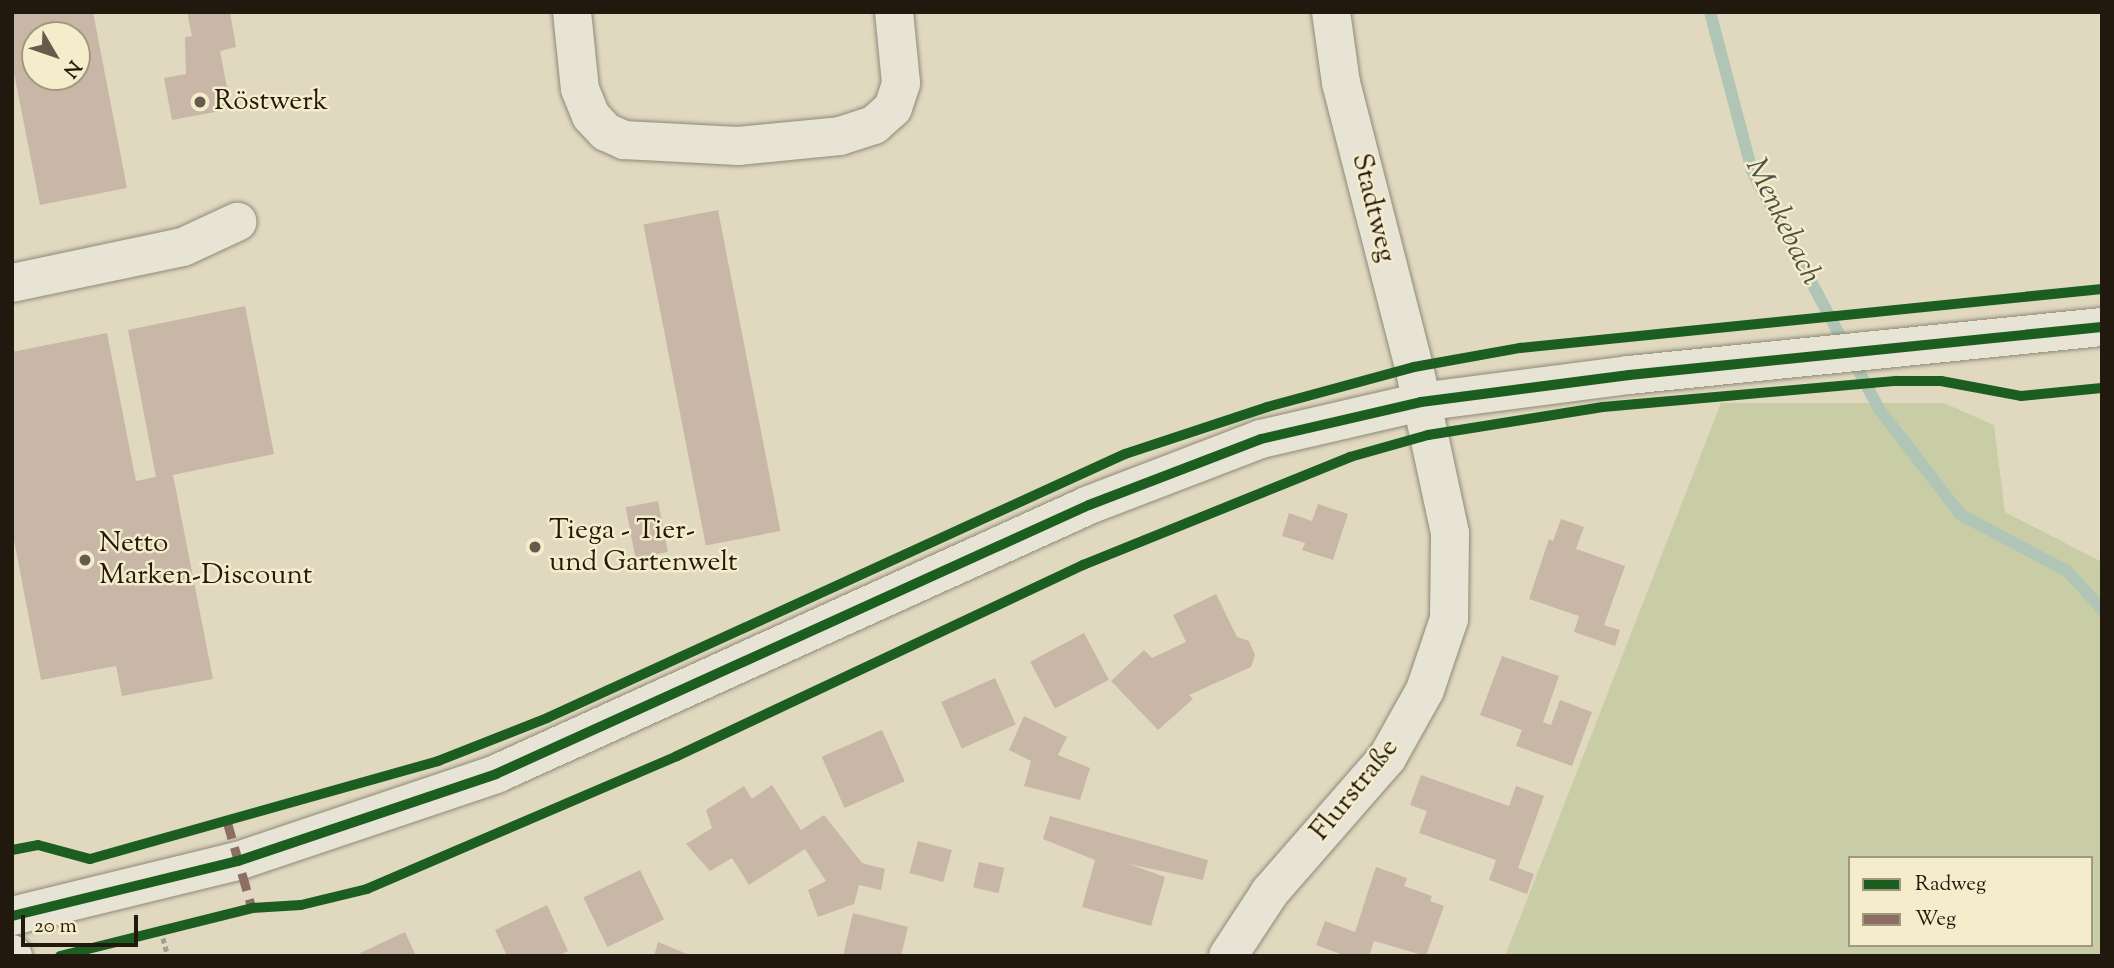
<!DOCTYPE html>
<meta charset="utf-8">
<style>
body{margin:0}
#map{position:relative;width:2114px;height:968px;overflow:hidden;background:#e1d9bf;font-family:"Sorts Mill Goudy",serif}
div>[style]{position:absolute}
.green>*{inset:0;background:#c8cda6}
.stream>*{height:12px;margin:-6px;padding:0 6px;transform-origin:6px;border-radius:6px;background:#b1c5b7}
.building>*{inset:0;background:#c8b6a6;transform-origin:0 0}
.path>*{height:4.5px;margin-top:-2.25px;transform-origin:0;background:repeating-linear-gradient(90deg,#a19e93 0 5px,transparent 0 8.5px)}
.roads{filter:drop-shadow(0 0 2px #8e897a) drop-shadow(0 0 2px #8e897a)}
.minor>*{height:38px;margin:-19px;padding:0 19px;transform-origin:19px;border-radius:19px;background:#e7e3d5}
.quiet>*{height:9px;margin-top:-4.5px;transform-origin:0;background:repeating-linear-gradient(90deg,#8d6e63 0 18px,transparent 0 27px)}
.cycleway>*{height:10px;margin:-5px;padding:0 5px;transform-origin:5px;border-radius:5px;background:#1b5e20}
.dots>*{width:19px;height:19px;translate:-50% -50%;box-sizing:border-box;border:4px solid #f5eccc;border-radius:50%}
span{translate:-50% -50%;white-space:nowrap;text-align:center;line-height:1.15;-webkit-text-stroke:5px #f5eccc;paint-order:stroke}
.poi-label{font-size:28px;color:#22190e}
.left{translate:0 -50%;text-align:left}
.street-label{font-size:28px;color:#22190e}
.water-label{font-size:30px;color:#4d5248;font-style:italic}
.frame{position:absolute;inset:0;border:14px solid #22190e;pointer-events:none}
.legend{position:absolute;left:1848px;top:856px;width:245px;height:91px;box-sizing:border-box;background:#f5eccc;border:2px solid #a19880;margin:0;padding:9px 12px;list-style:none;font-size:21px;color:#22190e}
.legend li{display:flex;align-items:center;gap:14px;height:35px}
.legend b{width:35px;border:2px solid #a19880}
.north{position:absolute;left:21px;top:21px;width:70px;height:70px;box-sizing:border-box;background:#f5eccc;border:2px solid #a19880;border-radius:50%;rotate:129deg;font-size:19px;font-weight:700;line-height:28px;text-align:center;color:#22190e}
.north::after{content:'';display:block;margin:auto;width:24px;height:32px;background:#655c4c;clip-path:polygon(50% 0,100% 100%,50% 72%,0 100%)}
.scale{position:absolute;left:21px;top:915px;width:117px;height:32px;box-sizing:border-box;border:4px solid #22190e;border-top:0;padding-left:9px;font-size:21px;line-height:24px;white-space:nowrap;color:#22190e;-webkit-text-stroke:5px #f5eccc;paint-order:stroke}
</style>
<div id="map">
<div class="green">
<div style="clip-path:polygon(evenodd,1721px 403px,1944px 403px,1994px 425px,2005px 512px,2102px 562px,2102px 956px,1505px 956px,1721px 403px,1850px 858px,2091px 858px,2091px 945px,1850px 945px,1850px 858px)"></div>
</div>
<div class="stream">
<div style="left:1710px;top:12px;width:164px;rotate:75.2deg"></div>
<div style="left:1752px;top:171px;width:270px;rotate:61.9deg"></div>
<div style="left:1879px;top:409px;width:134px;rotate:52.3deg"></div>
<div style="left:1961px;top:515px;width:120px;rotate:27.8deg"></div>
<div style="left:2067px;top:571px;width:52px;rotate:47.4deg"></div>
</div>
<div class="building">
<div style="clip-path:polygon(evenodd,12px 12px,93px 12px,127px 188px,40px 205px,12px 63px,12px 12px,35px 35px,77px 35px,77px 77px,35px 77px,35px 35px)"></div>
<div style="clip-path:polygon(187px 12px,230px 12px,236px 47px,220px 51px,231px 109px,172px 120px,164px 78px,186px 74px,185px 37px,192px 36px)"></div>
<div style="left:718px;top:210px;width:327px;height:76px;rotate:79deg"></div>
<div style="clip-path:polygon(245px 306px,274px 454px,173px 475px,213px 679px,122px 696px,116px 666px,41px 680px,12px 530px,12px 352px,107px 333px,136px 481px,156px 477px,128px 330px)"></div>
<div style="left:658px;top:501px;width:52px;height:33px;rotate:79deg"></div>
<div style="clip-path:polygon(1318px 504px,1348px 514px,1333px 560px,1302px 550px,1305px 543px,1282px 536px,1289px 513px,1312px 521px)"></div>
<div style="clip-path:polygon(1561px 519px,1584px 527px,1576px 549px,1625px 566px,1604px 625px,1620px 630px,1615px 646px,1574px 632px,1579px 616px,1529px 599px,1549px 539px,1553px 541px)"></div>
<div style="clip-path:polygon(1216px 594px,1237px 637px,1249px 641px,1255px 655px,1251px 667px,1189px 695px,1193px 699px,1158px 730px,1111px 681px,1144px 650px,1152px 658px,1186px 642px,1173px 615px)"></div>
<div style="left:1084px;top:633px;width:53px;height:61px;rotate:62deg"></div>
<div style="clip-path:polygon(1502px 656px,1559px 676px,1543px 722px,1551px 725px,1560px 700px,1592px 712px,1572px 766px,1516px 746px,1522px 730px,1480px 715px)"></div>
<div style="left:995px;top:678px;width:51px;height:59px;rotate:66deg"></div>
<div style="clip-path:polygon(1024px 716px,1067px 737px,1058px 755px,1090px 768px,1080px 800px,1024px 786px,1031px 761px,1009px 750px)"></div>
<div style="left:882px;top:730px;width:56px;height:66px;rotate:66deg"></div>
<div style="clip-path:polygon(1421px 775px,1509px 806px,1516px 786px,1544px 796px,1518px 868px,1534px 874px,1527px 894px,1489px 880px,1496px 860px,1419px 833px,1427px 811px,1410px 805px)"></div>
<div style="clip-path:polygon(772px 785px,801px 830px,824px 815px,862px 863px,885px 869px,881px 890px,859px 885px,854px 904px,818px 917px,808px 890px,826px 881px,805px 849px,749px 885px,732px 858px,710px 871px,686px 844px,712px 828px,706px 810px,744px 786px,752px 799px)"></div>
<div style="clip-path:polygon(1050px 816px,1208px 860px,1203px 880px,1129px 864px,1165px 877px,1151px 926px,1082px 907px,1095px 860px,1043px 839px)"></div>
<div style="left:918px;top:841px;width:35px;height:33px;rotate:15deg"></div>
<div style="left:979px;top:862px;width:26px;height:26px;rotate:13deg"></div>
<div style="clip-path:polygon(1376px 867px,1407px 878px,1404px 886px,1432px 896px,1430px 901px,1444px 906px,1426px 956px,1374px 941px,1369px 956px,1346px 956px,1316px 945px,1325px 921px,1355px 932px)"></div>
<div style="left:640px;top:870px;width:55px;height:63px;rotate:64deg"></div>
<div style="clip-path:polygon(547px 905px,568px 951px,558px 956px,507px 956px,495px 930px)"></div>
<div style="clip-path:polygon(853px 913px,908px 927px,901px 956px,843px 956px)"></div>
<div style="clip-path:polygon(405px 932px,416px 956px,361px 956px,360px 953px)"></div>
<div style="clip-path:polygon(658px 942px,692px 956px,654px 956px)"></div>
</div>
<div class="path">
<div style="left:161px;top:930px;width:27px;rotate:75deg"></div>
</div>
<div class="roads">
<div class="minor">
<div style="left:572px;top:12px;width:77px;rotate:84.1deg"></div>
<div style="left:580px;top:89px;width:29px;rotate:68deg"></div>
<div style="left:591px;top:116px;width:22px;rotate:47deg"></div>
<div style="left:606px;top:132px;width:20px;rotate:24deg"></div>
<div style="left:624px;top:140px;width:114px;rotate:3deg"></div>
<div style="left:738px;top:146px;width:102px;rotate:-5.6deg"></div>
<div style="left:840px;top:136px;width:36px;rotate:-18deg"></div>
<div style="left:874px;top:125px;width:25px;rotate:-42deg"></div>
<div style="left:893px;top:108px;width:26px;rotate:-72deg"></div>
<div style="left:901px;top:83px;width:71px;rotate:-95.6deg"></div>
<div style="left:12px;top:283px;width:175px;rotate:-11.9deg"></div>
<div style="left:183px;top:247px;width:60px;rotate:-24.8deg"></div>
<div style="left:12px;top:916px;width:233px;rotate:-13.7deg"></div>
<div style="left:238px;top:861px;width:272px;rotate:-18.6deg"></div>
<div style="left:496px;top:774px;width:651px;rotate:-24.4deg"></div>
<div style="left:1089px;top:505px;width:184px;rotate:-21deg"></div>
<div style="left:1261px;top:439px;width:164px;rotate:-13deg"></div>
<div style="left:1421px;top:402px;width:210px;rotate:-7.4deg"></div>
<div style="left:1629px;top:375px;width:475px;rotate:-5.8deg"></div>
<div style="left:12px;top:954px;width:2px;rotate:63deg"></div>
<div style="left:1228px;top:956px;width:77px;rotate:-56.7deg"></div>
<div style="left:1270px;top:892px;width:178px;rotate:-48.9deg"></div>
<div style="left:1387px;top:758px;width:78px;rotate:-60.8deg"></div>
<div style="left:1425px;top:690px;width:75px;rotate:-71.3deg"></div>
<div style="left:1449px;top:619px;width:86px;rotate:-89.3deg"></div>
<div style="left:1450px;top:533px;width:170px;rotate:-102.2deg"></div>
<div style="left:1414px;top:367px;width:293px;rotate:-104.4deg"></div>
<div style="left:1341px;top:83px;width:72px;rotate:-98deg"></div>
</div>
</div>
<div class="quiet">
<div style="left:227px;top:821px;width:91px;rotate:74deg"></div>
</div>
<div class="cycleway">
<div style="left:12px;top:850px;width:26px;rotate:-11deg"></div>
<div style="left:38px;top:845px;width:54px;rotate:15.1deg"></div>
<div style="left:90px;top:859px;width:362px;rotate:-15.7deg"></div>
<div style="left:438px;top:761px;width:117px;rotate:-21.5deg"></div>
<div style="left:547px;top:718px;width:635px;rotate:-24.55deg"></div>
<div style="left:1125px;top:454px;width:150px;rotate:-18.3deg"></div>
<div style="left:1267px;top:407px;width:152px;rotate:-15.2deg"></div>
<div style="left:1414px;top:367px;width:108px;rotate:-10.2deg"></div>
<div style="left:1520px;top:348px;width:585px;rotate:-5.79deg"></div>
<div style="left:12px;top:916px;width:233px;rotate:-13.7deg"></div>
<div style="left:238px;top:861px;width:272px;rotate:-18.6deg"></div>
<div style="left:496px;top:774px;width:651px;rotate:-24.4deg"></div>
<div style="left:1089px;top:505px;width:184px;rotate:-21deg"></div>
<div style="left:1261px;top:439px;width:164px;rotate:-13deg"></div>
<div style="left:1421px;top:402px;width:210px;rotate:-7.4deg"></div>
<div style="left:1629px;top:375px;width:475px;rotate:-5.8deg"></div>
<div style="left:60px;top:956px;width:198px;rotate:-14deg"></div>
<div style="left:252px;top:908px;width:49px;rotate:-3.5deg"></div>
<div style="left:301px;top:905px;width:68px;rotate:-13.6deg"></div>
<div style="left:367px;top:889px;width:337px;rotate:-23.2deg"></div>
<div style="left:677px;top:756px;width:449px;rotate:-25.2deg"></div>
<div style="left:1083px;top:565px;width:288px;rotate:-22deg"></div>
<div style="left:1350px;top:457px;width:81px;rotate:-15.8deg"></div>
<div style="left:1428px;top:435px;width:177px;rotate:-9.1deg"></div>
<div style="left:1603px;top:407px;width:294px;rotate:-5.1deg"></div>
<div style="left:1896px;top:381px;width:45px"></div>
<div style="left:1941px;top:381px;width:81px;rotate:10.6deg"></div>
<div style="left:2021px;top:396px;width:81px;rotate:-5.6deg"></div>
</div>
<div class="dots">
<div style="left:200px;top:102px;background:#655c4c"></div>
<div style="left:535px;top:547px;background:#655c4c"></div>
<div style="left:85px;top:560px;background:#655c4c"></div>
</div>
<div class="poi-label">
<span class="left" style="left:214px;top:102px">Röstwerk</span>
<span class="left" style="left:549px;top:547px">Tiega - Tier-<br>und Gartenwelt</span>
<span class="left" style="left:99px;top:560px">Netto<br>Marken-Discount</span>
</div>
<div class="street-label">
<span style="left:1373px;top:208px;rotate:76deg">Stadtweg</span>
<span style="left:1355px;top:790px;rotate:-51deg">Flurstraße</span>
</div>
<div class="water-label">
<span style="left:1782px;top:222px;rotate:64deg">Menkebach</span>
</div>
<div class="frame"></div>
<ul class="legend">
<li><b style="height:9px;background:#1b5e20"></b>Radweg</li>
<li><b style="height:9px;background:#8d6e63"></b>Weg</li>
</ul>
<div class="north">N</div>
<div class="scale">20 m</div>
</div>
